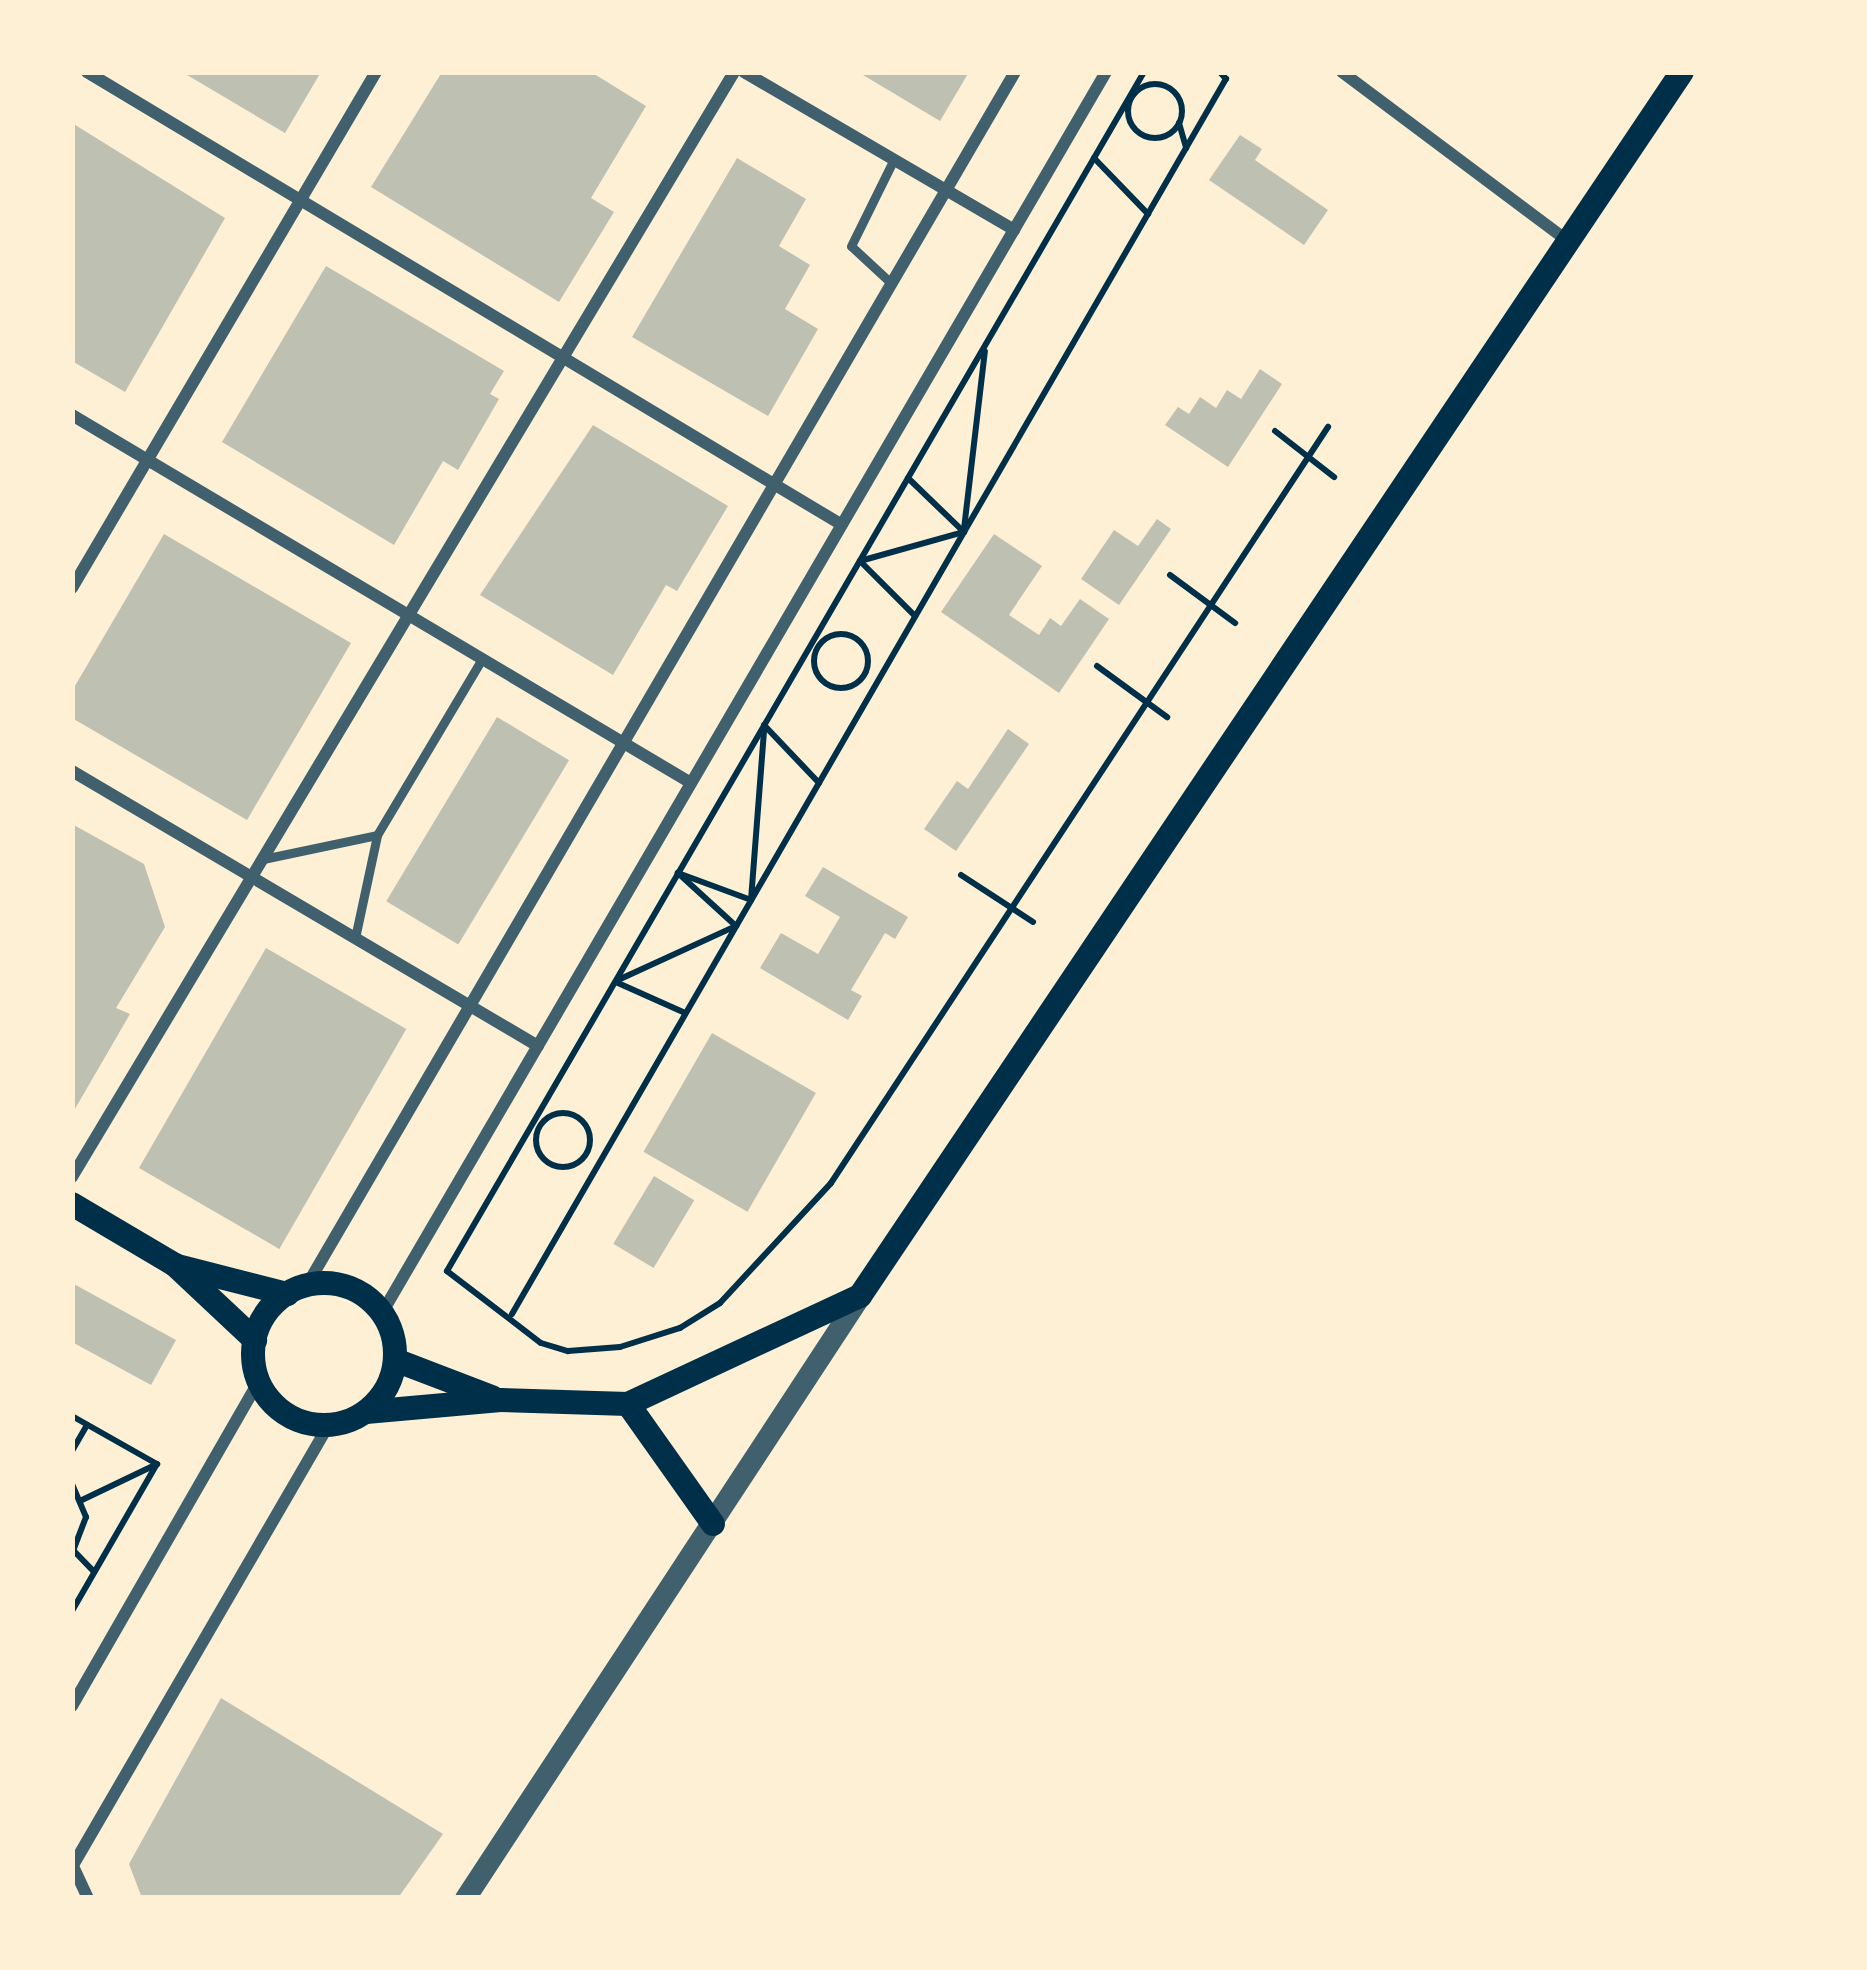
<!DOCTYPE html>
<style>
body{margin:0}
#map{position:relative;width:1867px;height:1970px;overflow:hidden;background:#fdf0d5;font-family:"PT Serif",serif}
div>[style]{position:absolute}
.building>*{inset:0;background:#bec0b2;transform-origin:0 0}
.path>*{height:6px;margin:-3px;padding:0 3px;transform-origin:3px;border-radius:3px;background:#003049}
.path>.ring{margin:-3px;padding:0;box-sizing:content-box;background:none;border:6px solid #003049;border-radius:50%}
.service>*{height:9px;margin:-4.5px;padding:0 4.5px;transform-origin:4.5px;border-radius:4.5px;background:#3f606c}
.minor>*{height:12px;margin:-6px;padding:0 6px;transform-origin:6px;border-radius:6px;background:#3f606c}
.tertiary>*{height:21px;margin:-10.5px;padding:0 10.5px;transform-origin:10.5px;border-radius:10.5px;background:#3f606c}
.secondary>*{height:24px;margin:-12px;padding:0 12px;transform-origin:12px;border-radius:12px;background:#003049}
.secondary>.ring{margin:-12px;padding:0;box-sizing:content-box;background:none;border:24px solid #003049;border-radius:50%}
span{translate:-50% -50%;white-space:nowrap;text-align:center;line-height:1.15;-webkit-text-stroke:9px #fdf0d5;paint-order:stroke}
.frame{position:absolute;inset:0;border:75px solid #fdf0d5;pointer-events:none}
</style>
<div id="map">
<div class="building">
<div style="clip-path:polygon(182px 72px,321px 72px,285px 133px)"></div>
<div style="clip-path:polygon(442px 72px,591px 72px,646px 106px,591px 198px,614px 212px,559px 302px,371px 187px)"></div>
<div style="clip-path:polygon(858px 72px,969px 72px,940px 121px)"></div>
<div style="clip-path:polygon(72px 123px,225px 218px,125px 392px,72px 361px)"></div>
<div style="clip-path:polygon(1240px 135px,1262px 149px,1255px 160px,1328px 210px,1304px 245px,1209px 180px)"></div>
<div style="clip-path:polygon(737px 158px,806px 199px,779px 246px,810px 265px,785px 309px,818px 329px,768px 416px,632px 337px)"></div>
<div style="clip-path:polygon(326px 266px,504px 371px,490px 394px,499px 399px,458px 470px,443px 461px,394px 545px,222px 442px)"></div>
<div style="clip-path:polygon(1260px 369px,1282px 384px,1228px 467px,1165px 425px,1178px 407px,1189px 414px,1200px 397px,1216px 408px,1227px 390px,1241px 399px)"></div>
<div style="clip-path:polygon(593px 425px,728px 506px,677px 591px,666px 585px,613px 675px,480px 595px)"></div>
<div style="clip-path:polygon(1157px 519px,1171px 529px,1119px 605px,1081px 579px,1114px 530px,1138px 546px)"></div>
<div style="clip-path:polygon(164px 534px,351px 643px,247px 820px,72px 718px,72px 691px)"></div>
<div style="clip-path:polygon(994px 534px,1042px 566px,1009px 615px,1039px 635px,1050px 618px,1061px 626px,1080px 599px,1109px 619px,1059px 693px,941px 612px)"></div>
<div style="left:497px;top:717px;width:84px;height:215px;rotate:31deg"></div>
<div style="clip-path:polygon(1008px 729px,1029px 744px,956px 851px,924px 829px,957px 781px,968px 789px)"></div>
<div style="clip-path:polygon(72px 824px,144px 864px,165px 927px,116px 1008px,130px 1014px,72px 1114px)"></div>
<div style="clip-path:polygon(823px 867px,908px 917px,895px 939px,885px 933px,851px 990px,862px 996px,848px 1020px,760px 968px,781px 933px,818px 954px,840px 917px,805px 896px)"></div>
<div style="left:266px;top:948px;width:162px;height:254px;rotate:30deg"></div>
<div style="left:712px;top:1033px;width:120px;height:137px;rotate:30deg"></div>
<div style="left:654px;top:1176px;width:47px;height:79px;rotate:31deg"></div>
<div style="clip-path:polygon(72px 1283px,176px 1340px,151px 1385px,72px 1342px)"></div>
<div style="clip-path:polygon(221px 1698px,443px 1834px,398px 1898px,142px 1898px,129px 1864px)"></div>
</div>
<div class="path">
<div style="left:1144px;top:72px;width:1387px;rotate:120.17deg"></div>
<div style="left:447px;top:1271px;width:118px;rotate:37.5deg"></div>
<div style="left:541px;top:1343px;width:28px;rotate:17deg"></div>
<div style="left:568px;top:1351px;width:52px;rotate:-4.4deg"></div>
<div style="left:620px;top:1347px;width:63px;rotate:-17.6deg"></div>
<div style="left:680px;top:1328px;width:47px;rotate:-32deg"></div>
<div style="left:720px;top:1303px;width:163px;rotate:-47.2deg"></div>
<div style="left:831px;top:1183px;width:905px;rotate:-56.68deg"></div>
<div class="ring" style="left:1128px;top:84px;width:48px;height:48px"></div>
<div style="left:1179px;top:123px;width:26px;rotate:74deg"></div>
<div style="left:1094px;top:158px;width:78px;rotate:46deg"></div>
<div style="left:1275px;top:431px;width:75px;rotate:37.9deg"></div>
<div style="left:908px;top:478px;width:78px;rotate:44deg"></div>
<div style="left:964px;top:529px;width:179px;rotate:-83.3deg"></div>
<div style="left:860px;top:561px;width:108px;rotate:-15.6deg"></div>
<div style="left:860px;top:561px;width:78px;rotate:45deg"></div>
<div style="left:1170px;top:575px;width:81px;rotate:36.4deg"></div>
<div class="ring" style="left:814px;top:634px;width:48px;height:48px"></div>
<div style="left:1097px;top:666px;width:87px;rotate:36.1deg"></div>
<div style="left:764px;top:725px;width:80px;rotate:46.5deg"></div>
<div style="left:961px;top:875px;width:86px;rotate:33.1deg"></div>
<div style="left:618px;top:980px;width:130px;rotate:-24.6deg"></div>
<div style="left:736px;top:926px;width:79px;rotate:-137.6deg"></div>
<div style="left:678px;top:873px;width:78px;rotate:20.3deg"></div>
<div style="left:751px;top:900px;width:169px;rotate:-85.6deg"></div>
<div style="left:618px;top:983px;width:73px;rotate:24.1deg"></div>
<div class="ring" style="left:536px;top:1113px;width:48px;height:48px"></div>
<div style="left:512px;top:1314px;width:1427px;rotate:-59.97deg"></div>
<div style="left:1226px;top:79px;width:9px;rotate:-131deg"></div>
<div style="left:72px;top:1416px;width:98px;rotate:29.5deg"></div>
<div style="left:72px;top:1451px;width:30px;rotate:-60deg"></div>
<div style="left:72px;top:1484px;width:36px;rotate:67deg"></div>
<div style="left:86px;top:1517px;width:39px;rotate:111deg"></div>
<div style="left:82px;top:1500px;width:81px;rotate:-25.6deg"></div>
<div style="left:74px;top:1551px;width:29px;rotate:46deg"></div>
<div style="left:72px;top:1611px;width:170px;rotate:-60deg"></div>
</div>
<div class="service">
<div style="left:891px;top:283px;width:54px;rotate:-137.2deg"></div>
<div style="left:851px;top:246px;width:95px;rotate:-63.7deg"></div>
<div style="left:263px;top:859px;width:116px;rotate:-11.9deg"></div>
<div style="left:377px;top:835px;width:205px;rotate:-59.2deg"></div>
<div style="left:355px;top:938px;width:105px;rotate:-77.9deg"></div>
</div>
<div class="minor">
<div style="left:87px;top:72px;width:880px;rotate:30.96deg"></div>
<div style="left:744px;top:72px;width:313px;rotate:30.3deg"></div>
<div style="left:1342px;top:72px;width:277px;rotate:36.8deg"></div>
<div style="left:72px;top:415px;width:720px;rotate:30.73deg"></div>
<div style="left:72px;top:588px;width:599px;rotate:-59.5deg"></div>
<div style="left:72px;top:771px;width:541px;rotate:30.55deg"></div>
<div style="left:72px;top:1177px;width:1288px;rotate:-59.07deg"></div>
<div style="left:307px;top:1285px;width:1405px;rotate:-59.73deg"></div>
<div style="left:382px;top:1313px;width:1437px;rotate:-59.74deg"></div>
<div style="left:72px;top:1706px;width:374px;rotate:-60.1deg"></div>
<div style="left:72px;top:1864px;width:38px;rotate:65deg"></div>
<div style="left:72px;top:1867px;width:510px;rotate:-59.86deg"></div>
</div>
<div class="tertiary">
<div style="left:465px;top:1898px;width:720px;rotate:-56.73deg"></div>
</div>
<div class="secondary">
<div style="left:72px;top:1204px;width:120px;rotate:30.6deg"></div>
<div style="left:175px;top:1265px;width:110px;rotate:43.2deg"></div>
<div style="left:177px;top:1266px;width:114px;rotate:14.3deg"></div>
<div class="ring" style="left:253px;top:1283px;width:118px;height:118px"></div>
<div style="left:395px;top:1360px;width:104px;rotate:20.9deg"></div>
<div style="left:628px;top:1404px;width:147px;rotate:54.7deg"></div>
<div style="left:366px;top:1412px;width:135px;rotate:-5.1deg"></div>
<div style="left:500px;top:1400px;width:128px;rotate:1.8deg"></div>
<div style="left:628px;top:1404px;width:256px;rotate:-25deg"></div>
<div style="left:860px;top:1296px;width:1474px;rotate:-56.12deg"></div>
</div>
<div class="frame"></div>
</div>
